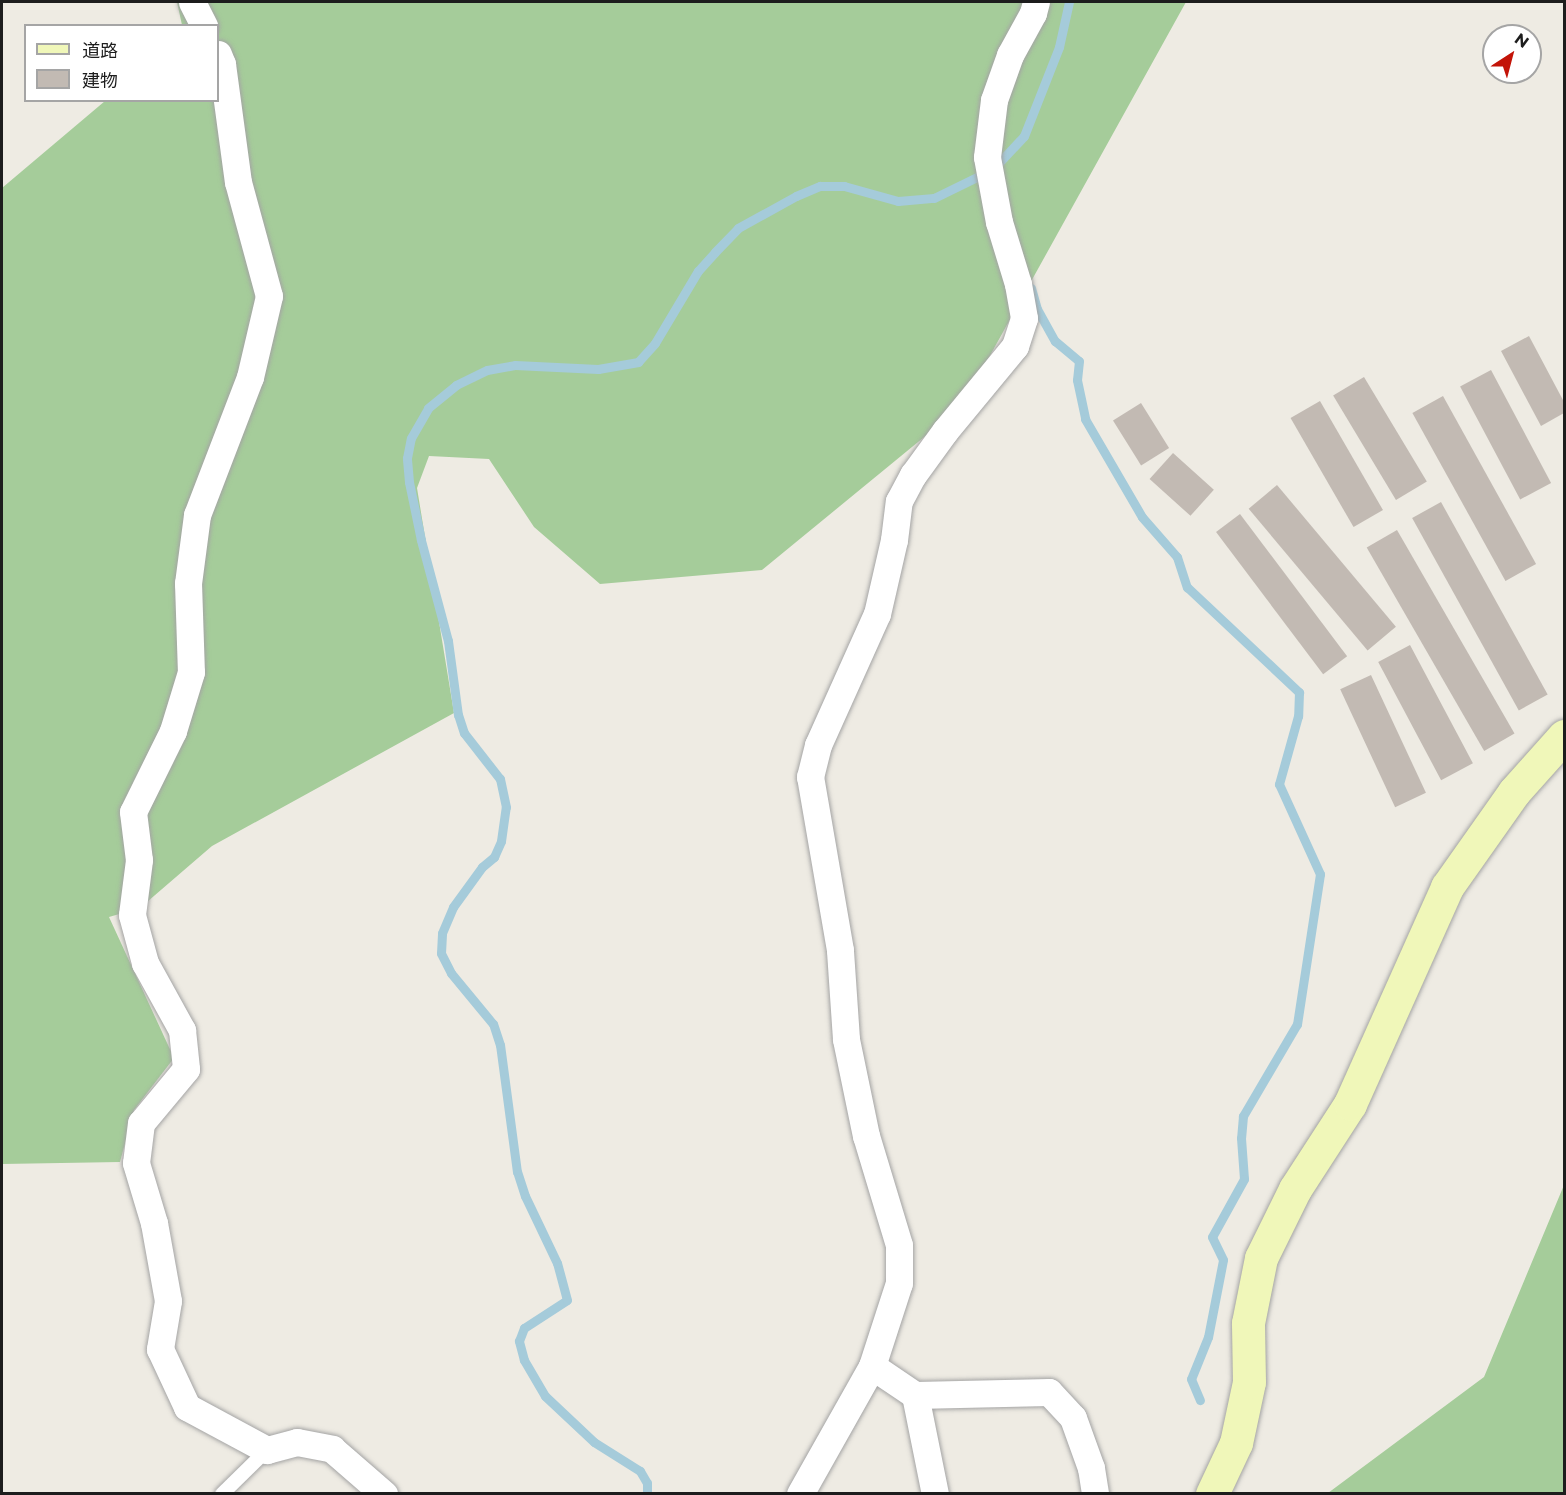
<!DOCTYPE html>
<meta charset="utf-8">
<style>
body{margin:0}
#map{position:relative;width:1566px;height:1495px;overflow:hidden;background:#eeebe3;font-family:Montserrat,"Noto Sans JP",sans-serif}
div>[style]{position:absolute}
.forest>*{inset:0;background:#a5cc9a}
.stream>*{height:9px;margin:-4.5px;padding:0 4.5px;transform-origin:4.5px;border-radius:4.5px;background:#a5cbda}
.building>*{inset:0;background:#c2bab3;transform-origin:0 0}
.roads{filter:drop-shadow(0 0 2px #a4a4a4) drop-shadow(0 0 2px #a4a4a4)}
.lane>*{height:14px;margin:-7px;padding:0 7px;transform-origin:7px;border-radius:7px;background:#fff}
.street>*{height:27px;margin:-13.5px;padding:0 13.5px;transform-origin:13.5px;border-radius:13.5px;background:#fff}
.secondary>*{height:33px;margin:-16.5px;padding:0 16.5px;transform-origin:16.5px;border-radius:16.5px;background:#f0f7b9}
span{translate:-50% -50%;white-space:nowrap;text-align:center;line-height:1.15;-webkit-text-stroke:6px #fff;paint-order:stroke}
.frame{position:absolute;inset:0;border:3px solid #1d1d1d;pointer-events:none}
.legend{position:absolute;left:24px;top:24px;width:195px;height:78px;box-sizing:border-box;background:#fff;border:2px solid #a5a5a5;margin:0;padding:8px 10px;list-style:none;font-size:18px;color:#1d1d1d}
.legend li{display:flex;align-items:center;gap:12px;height:30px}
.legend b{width:30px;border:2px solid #a5a5a5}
.north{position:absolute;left:1482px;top:24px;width:60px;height:60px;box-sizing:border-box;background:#fff;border:2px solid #a5a5a5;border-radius:50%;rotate:36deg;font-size:16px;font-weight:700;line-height:24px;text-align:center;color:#1d1d1d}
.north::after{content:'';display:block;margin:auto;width:21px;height:27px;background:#c31408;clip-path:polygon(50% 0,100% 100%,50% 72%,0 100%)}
</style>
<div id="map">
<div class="forest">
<div style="clip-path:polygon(177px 2px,1186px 2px,962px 406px,762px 570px,600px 584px,534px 527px,489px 459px,429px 456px,417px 488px,454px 713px,212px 846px,140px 908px,109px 917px,174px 1058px,134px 1110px,120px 1162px,2px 1164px,2px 188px,105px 101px,218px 100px,218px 26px,182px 25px)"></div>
<div style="clip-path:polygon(1564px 1185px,1564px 1493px,1328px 1493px,1484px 1377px)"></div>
</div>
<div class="stream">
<div style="left:995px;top:167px;width:42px;rotate:-46.9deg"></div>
<div style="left:1024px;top:136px;width:96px;rotate:-68.5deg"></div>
<div style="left:1059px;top:47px;width:46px;rotate:-77.5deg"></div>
<div style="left:1031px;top:288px;width:22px;rotate:74deg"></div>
<div style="left:1037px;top:309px;width:37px;rotate:61deg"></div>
<div style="left:1055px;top:341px;width:31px;rotate:40deg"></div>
<div style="left:1079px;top:361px;width:19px;rotate:96deg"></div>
<div style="left:1077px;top:380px;width:40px;rotate:78deg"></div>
<div style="left:1085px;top:419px;width:113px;rotate:59.8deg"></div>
<div style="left:1142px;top:517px;width:53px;rotate:48.8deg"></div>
<div style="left:1177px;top:557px;width:32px;rotate:72deg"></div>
<div style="left:1187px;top:587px;width:154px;rotate:43.2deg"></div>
<div style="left:1299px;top:692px;width:24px;rotate:92deg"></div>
<div style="left:1298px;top:716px;width:71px;rotate:105.6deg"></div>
<div style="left:1279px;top:784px;width:99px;rotate:65.5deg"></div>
<div style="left:1320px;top:874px;width:152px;rotate:98.7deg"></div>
<div style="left:1297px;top:1024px;width:107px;rotate:120.4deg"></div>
<div style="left:1243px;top:1116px;width:22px;rotate:95deg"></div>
<div style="left:1241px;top:1138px;width:41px;rotate:85.8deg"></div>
<div style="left:1244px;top:1179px;width:66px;rotate:118.9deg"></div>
<div style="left:1212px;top:1237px;width:25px;rotate:64deg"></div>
<div style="left:1223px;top:1260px;width:78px;rotate:101deg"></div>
<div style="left:1208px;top:1337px;width:45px;rotate:112deg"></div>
<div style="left:1191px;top:1379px;width:23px;rotate:67deg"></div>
<div style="left:647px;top:1494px;width:11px;rotate:-90deg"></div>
<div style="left:647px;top:1483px;width:14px;rotate:-120deg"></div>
<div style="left:640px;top:1471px;width:54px;rotate:-147.8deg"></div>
<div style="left:594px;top:1442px;width:67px;rotate:-136.8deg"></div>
<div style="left:545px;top:1396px;width:42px;rotate:-120.3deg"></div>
<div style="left:524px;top:1360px;width:20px;rotate:-105deg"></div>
<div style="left:519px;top:1341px;width:14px;rotate:-69deg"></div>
<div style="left:524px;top:1328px;width:51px;rotate:-33.1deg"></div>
<div style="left:567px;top:1300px;width:38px;rotate:-105deg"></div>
<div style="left:557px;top:1263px;width:74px;rotate:-115.5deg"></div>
<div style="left:525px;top:1196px;width:25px;rotate:-108deg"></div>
<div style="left:517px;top:1172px;width:128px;rotate:-97.6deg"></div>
<div style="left:500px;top:1045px;width:22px;rotate:-108deg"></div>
<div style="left:493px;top:1024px;width:66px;rotate:-129.5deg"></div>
<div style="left:451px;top:973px;width:22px;rotate:-117deg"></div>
<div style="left:441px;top:953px;width:20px;rotate:-87deg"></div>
<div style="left:442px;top:933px;width:28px;rotate:-67deg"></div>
<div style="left:453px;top:907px;width:49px;rotate:-54.1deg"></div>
<div style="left:482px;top:867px;width:16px;rotate:-40deg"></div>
<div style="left:494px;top:857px;width:17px;rotate:-66deg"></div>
<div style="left:501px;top:841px;width:34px;rotate:-82deg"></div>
<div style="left:506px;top:807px;width:29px;rotate:-102deg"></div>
<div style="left:500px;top:779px;width:58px;rotate:-128deg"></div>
<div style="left:464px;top:733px;width:19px;rotate:-108deg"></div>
<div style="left:458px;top:715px;width:75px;rotate:-97.7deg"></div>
<div style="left:448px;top:641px;width:105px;rotate:-105deg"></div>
<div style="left:421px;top:540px;width:59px;rotate:-101.7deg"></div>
<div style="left:409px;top:482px;width:24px;rotate:-95deg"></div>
<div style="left:407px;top:458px;width:20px;rotate:-79deg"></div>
<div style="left:411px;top:438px;width:34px;rotate:-60deg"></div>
<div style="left:428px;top:408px;width:36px;rotate:-39deg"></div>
<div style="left:456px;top:385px;width:34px;rotate:-26deg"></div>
<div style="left:487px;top:370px;width:28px;rotate:-10deg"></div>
<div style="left:515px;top:365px;width:83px;rotate:2.8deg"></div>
<div style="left:598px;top:369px;width:41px;rotate:-9.9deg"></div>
<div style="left:638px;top:362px;width:25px;rotate:-48deg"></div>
<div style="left:655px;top:343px;width:84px;rotate:-59.2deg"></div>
<div style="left:698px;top:271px;width:25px;rotate:-48deg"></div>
<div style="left:715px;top:252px;width:33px;rotate:-46deg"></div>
<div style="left:738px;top:228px;width:66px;rotate:-28.9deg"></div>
<div style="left:796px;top:196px;width:26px;rotate:-23deg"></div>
<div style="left:820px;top:186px;width:24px"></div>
<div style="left:844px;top:186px;width:56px;rotate:15.5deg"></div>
<div style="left:898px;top:201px;width:36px;rotate:-5deg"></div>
<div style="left:934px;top:198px;width:50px;rotate:-26.1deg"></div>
</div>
<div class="building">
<div style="clip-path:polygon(1529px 336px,1564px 402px,1564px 413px,1541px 426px,1501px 351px)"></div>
<div style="left:1491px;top:370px;width:128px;height:35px;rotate:62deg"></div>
<div style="left:1364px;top:377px;width:122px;height:36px;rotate:59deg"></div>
<div style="left:1443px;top:396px;width:192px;height:35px;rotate:61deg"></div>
<div style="left:1320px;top:401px;width:126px;height:34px;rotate:60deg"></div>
<div style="left:1141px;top:403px;width:53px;height:33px;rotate:58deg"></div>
<div style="left:1173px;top:453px;width:55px;height:35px;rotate:42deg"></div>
<div style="left:1277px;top:485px;width:185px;height:37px;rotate:50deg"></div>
<div style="left:1441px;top:502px;width:220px;height:33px;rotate:61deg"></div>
<div style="left:1240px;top:514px;width:178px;height:30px;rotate:53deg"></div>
<div style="left:1397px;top:530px;width:235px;height:35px;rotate:60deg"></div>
<div style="left:1410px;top:645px;width:134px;height:36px;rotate:62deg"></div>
<div style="left:1371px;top:675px;width:130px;height:34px;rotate:65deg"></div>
</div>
<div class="roads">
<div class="lane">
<div style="left:222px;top:1494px;width:63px;rotate:-44.4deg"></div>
</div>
<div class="street">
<div style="left:192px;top:2px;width:27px;rotate:63deg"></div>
<div style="left:218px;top:54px;width:11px;rotate:68deg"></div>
<div style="left:222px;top:64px;width:119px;rotate:82.3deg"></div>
<div style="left:238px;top:182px;width:118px;rotate:74.8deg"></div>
<div style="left:269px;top:296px;width:83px;rotate:103.2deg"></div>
<div style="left:250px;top:377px;width:148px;rotate:111deg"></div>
<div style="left:197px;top:515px;width:69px;rotate:97.5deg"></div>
<div style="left:188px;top:583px;width:89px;rotate:88.1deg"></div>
<div style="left:191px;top:672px;width:62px;rotate:107deg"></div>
<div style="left:173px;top:731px;width:90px;rotate:116.3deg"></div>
<div style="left:133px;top:812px;width:48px;rotate:82.9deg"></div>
<div style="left:139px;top:860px;width:55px;rotate:97.3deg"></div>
<div style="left:132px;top:915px;width:50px;rotate:74.8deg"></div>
<div style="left:145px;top:963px;width:77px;rotate:61.1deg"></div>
<div style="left:182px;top:1030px;width:39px;rotate:84deg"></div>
<div style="left:186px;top:1069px;width:70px;rotate:129.8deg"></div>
<div style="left:141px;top:1123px;width:40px;rotate:97.1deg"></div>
<div style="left:136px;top:1163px;width:63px;rotate:73.3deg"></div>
<div style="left:154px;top:1223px;width:79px;rotate:79.8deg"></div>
<div style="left:168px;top:1301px;width:49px;rotate:99.5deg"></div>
<div style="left:160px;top:1349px;width:64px;rotate:65deg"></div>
<div style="left:187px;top:1407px;width:91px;rotate:28.3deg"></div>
<div style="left:267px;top:1450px;width:31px;rotate:-15deg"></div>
<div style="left:297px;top:1442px;width:36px;rotate:11deg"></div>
<div style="left:332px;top:1449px;width:69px;rotate:40.9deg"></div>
<div style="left:872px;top:1366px;width:52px;rotate:34deg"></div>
<div style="left:915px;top:1395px;width:101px;rotate:78.6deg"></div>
<div style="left:915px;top:1395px;width:134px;rotate:-1.3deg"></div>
<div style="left:1049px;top:1392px;width:35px;rotate:47deg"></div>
<div style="left:1073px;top:1418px;width:53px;rotate:70.2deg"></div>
<div style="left:1091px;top:1468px;width:26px;rotate:81deg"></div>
<div style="left:800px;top:1494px;width:147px;rotate:-60.6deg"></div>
<div style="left:872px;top:1366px;width:87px;rotate:-72deg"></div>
<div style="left:899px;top:1283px;width:38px;rotate:-90deg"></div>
<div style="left:899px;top:1245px;width:114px;rotate:-106.8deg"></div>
<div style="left:866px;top:1136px;width:99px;rotate:-101.7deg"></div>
<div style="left:846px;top:1039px;width:89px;rotate:-93.9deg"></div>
<div style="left:840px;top:950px;width:176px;rotate:-99.8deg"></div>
<div style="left:810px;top:777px;width:33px;rotate:-76deg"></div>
<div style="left:818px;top:745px;width:144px;rotate:-65.8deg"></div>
<div style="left:877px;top:614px;width:76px;rotate:-77.1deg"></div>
<div style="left:894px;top:540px;width:39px;rotate:-83deg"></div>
<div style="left:899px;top:501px;width:30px;rotate:-62deg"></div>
<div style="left:913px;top:475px;width:54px;rotate:-54deg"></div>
<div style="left:945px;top:431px;width:110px;rotate:-50.5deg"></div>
<div style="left:1015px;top:346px;width:29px;rotate:-72deg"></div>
<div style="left:1024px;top:318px;width:35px;rotate:-100deg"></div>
<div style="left:1018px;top:284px;width:65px;rotate:-107deg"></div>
<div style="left:999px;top:222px;width:66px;rotate:-100.5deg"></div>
<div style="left:987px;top:157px;width:57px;rotate:-83deg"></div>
<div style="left:994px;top:100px;width:48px;rotate:-70.4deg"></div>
<div style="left:1010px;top:55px;width:48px;rotate:-61.3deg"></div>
<div style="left:1033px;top:13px;width:11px;rotate:-75deg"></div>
</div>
<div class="secondary">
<div style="left:1212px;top:1494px;width:56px;rotate:-64.8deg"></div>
<div style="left:1236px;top:1443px;width:62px;rotate:-78deg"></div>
<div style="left:1249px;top:1382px;width:59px;rotate:-91deg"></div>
<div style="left:1248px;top:1323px;width:66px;rotate:-78.7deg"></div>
<div style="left:1261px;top:1258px;width:77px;rotate:-63.8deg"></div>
<div style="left:1295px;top:1189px;width:101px;rotate:-57.1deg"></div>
<div style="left:1350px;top:1104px;width:238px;rotate:-65.9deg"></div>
<div style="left:1447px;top:887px;width:116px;rotate:-54.8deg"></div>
<div style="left:1514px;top:792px;width:75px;rotate:-48.2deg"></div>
</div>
</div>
<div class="frame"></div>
<ul class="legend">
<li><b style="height:8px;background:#f0f7b9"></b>道路</li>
<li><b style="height:16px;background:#c2bab3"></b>建物</li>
</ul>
<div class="north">N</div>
</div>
